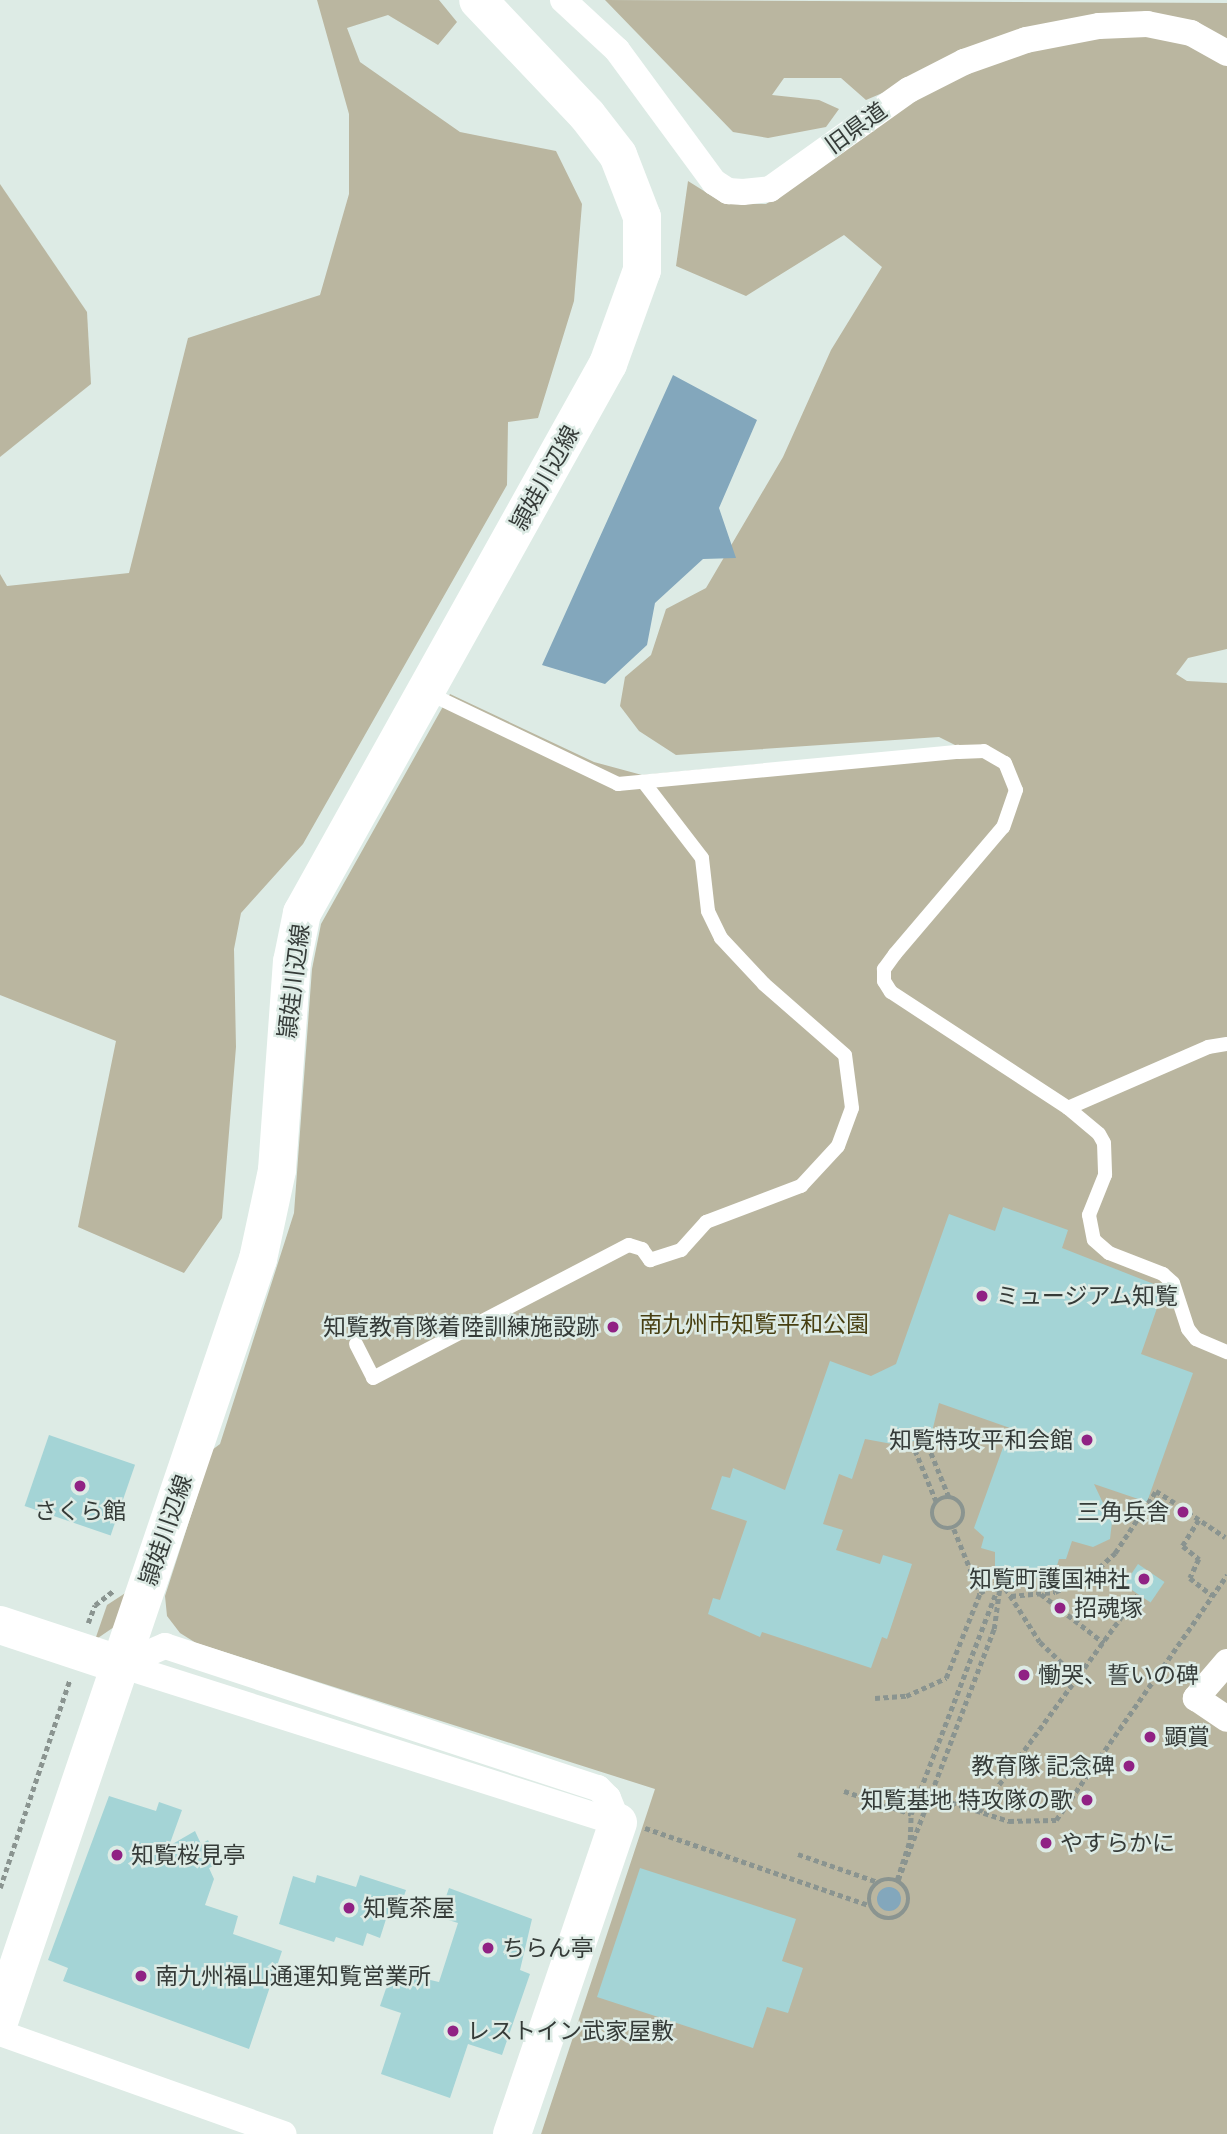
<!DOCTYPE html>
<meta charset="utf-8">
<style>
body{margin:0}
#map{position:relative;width:1227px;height:2134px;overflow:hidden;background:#ddebe5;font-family:"Fira Sans Condensed","Noto Sans JP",sans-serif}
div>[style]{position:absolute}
.green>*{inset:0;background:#bab6a0}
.water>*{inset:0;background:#83a7bc}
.round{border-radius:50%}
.building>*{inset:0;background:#a4d4d6;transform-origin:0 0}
.path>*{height:4.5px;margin-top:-2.25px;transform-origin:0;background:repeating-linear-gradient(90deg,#8a9490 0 5px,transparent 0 8.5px)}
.path>.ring{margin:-2.25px;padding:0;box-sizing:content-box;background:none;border:4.5px solid #8a9490;border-radius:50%}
.lane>*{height:14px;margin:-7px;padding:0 7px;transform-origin:7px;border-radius:7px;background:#fff}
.street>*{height:26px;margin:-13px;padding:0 13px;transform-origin:13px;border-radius:13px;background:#fff}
.secondary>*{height:38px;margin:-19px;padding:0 19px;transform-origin:19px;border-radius:19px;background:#fff}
.primary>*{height:38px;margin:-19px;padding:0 19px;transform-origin:19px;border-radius:19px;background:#fff}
.dots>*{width:19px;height:19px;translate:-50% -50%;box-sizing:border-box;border:4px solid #ddebe5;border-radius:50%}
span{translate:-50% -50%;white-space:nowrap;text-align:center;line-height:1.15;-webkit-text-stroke:5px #ddebe5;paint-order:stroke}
.street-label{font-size:23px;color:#353b38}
.poi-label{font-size:23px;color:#353b38}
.left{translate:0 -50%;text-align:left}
.right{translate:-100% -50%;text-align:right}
.park-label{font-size:23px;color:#473f11}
</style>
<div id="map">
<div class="green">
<div style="clip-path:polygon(317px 0,439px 0,457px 22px,438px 45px,388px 15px,347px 28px,360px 62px,460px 132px,556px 151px,582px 204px,574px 301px,538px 418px,508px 422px,507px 485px,303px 844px,241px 913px,234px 949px,236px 1047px,222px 1218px,184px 1273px,78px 1227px,116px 1041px,0 995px,0 574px,7px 586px,129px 573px,188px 338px,320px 295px,349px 194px,349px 114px)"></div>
<div style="clip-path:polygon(605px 0,1227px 3px,1227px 649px,1188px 658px,1176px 674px,1187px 681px,1227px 683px,1227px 2134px,541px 2134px,655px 1789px,196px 1643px,180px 1633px,167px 1616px,165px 1596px,212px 1450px,220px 1444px,294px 1213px,312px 969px,321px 924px,450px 694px,594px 762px,642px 775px,957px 746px,939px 737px,676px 755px,639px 731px,620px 706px,625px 677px,651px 655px,666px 609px,706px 588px,783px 457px,831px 350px,882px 267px,844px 235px,746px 296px,676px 266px,688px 181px,723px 203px,766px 204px,816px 172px,894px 88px,866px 100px,841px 78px,784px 78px,772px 95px,819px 100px,839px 109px,826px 127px,768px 138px,733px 132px)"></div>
<div style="clip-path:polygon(0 184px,87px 312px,91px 384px,0 457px)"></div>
<div style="clip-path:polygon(133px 1588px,114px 1627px,95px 1640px,107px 1605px)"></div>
</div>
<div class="water">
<div style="clip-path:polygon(673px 375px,757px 420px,719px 508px,736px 558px,703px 559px,655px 603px,647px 645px,605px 684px,542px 665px)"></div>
<div class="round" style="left:877px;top:1887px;width:24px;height:24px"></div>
</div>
<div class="building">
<div style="clip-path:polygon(1003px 1207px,1068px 1230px,1062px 1248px,1164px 1288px,1141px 1354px,1193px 1373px,1147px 1502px,1094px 1484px,1112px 1522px,1110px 1539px,1093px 1547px,1072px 1541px,1066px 1559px,1059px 1559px,1052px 1582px,1026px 1574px,1016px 1583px,1001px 1580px,995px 1576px,995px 1552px,981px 1548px,984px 1537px,974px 1528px,1010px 1428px,939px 1403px,932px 1432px,903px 1446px,865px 1439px,852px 1479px,839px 1474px,823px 1524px,843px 1530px,836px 1550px,880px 1564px,883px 1555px,912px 1564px,887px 1639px,882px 1637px,871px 1668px,762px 1632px,760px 1637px,708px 1614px,713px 1598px,720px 1600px,747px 1521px,711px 1509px,722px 1476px,730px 1478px,733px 1468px,785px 1490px,830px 1361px,871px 1376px,896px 1364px,949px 1214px,995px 1231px)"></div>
<div style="left:49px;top:1435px;width:91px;height:75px;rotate:19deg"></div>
<div style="left:1138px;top:1564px;width:32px;height:25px;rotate:34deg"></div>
<div style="clip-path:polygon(109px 1796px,156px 1811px,159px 1802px,182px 1810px,169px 1846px,195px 1831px,201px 1844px,208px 1840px,219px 1863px,209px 1868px,214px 1879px,205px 1905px,238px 1916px,233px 1934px,282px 1951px,249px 2049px,63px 1981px,68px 1968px,48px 1960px)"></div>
<div style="clip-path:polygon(640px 1868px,796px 1919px,782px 1961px,803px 1968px,788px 2013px,767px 2007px,753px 2048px,597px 1997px)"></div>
<div style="clip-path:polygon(317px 1875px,356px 1887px,360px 1875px,406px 1890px,396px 1919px,387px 1916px,380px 1938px,367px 1933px,363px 1946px,336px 1937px,334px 1942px,279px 1924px,293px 1876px,315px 1883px)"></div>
<div style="clip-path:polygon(449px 1888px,532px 1919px,520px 1970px,530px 1974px,502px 2055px,468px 2044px,450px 2098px,381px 2074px,401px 2013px,380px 2006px,392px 1971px,439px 1982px,458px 1923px,439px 1917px)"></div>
</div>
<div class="path">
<div class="ring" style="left:932px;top:1497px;width:27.5px;height:27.5px"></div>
<div style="left:936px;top:1502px;width:55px;rotate:-112.4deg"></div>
<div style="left:915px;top:1451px;width:12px;rotate:-76deg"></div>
<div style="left:918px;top:1439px;width:12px;rotate:31deg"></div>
<div style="left:928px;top:1445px;width:56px;rotate:68deg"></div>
<div style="left:1188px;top:1512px;width:45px;rotate:34deg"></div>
<div style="left:1199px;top:1520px;width:31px;rotate:122deg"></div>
<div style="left:1183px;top:1546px;width:21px;rotate:39deg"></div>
<div style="left:1199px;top:1559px;width:21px;rotate:115deg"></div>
<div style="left:1190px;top:1578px;width:28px;rotate:38deg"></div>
<div style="left:954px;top:1529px;width:69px;rotate:67.9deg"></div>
<div style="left:1001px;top:1581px;width:72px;rotate:57.4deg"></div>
<div style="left:1040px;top:1642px;width:52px;rotate:43.5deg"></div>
<div style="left:1041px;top:1594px;width:80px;rotate:37.9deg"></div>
<div style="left:1011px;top:1596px;width:44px;rotate:-5.2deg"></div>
<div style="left:1055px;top:1592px;width:42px;rotate:-26.6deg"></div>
<div style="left:1093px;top:1573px;width:30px;rotate:-42deg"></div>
<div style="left:1115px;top:1553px;width:74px;rotate:-56.5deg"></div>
<div style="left:1156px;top:1491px;width:22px;rotate:32deg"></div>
<div style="left:88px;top:1623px;width:19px;rotate:-69deg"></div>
<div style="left:95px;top:1605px;width:24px;rotate:-38deg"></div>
<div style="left:875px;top:1698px;width:31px;rotate:-4deg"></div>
<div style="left:906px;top:1696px;width:44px;rotate:-24.2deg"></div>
<div style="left:946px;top:1678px;width:92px;rotate:-68.2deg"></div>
<div style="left:980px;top:1593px;width:23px;rotate:-31deg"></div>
<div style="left:844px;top:1791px;width:71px;rotate:18.9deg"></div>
<div style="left:919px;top:1792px;width:95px;rotate:17.9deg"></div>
<div style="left:1009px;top:1821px;width:47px;rotate:-1.2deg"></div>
<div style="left:1056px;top:1820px;width:299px;rotate:-55.1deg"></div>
<div style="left:979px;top:1812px;width:270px;rotate:-53.9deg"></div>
<div style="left:645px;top:1828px;width:237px;rotate:19deg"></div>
<div style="left:798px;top:1854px;width:85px;rotate:19.3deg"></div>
<div class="ring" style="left:869px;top:1879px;width:35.5px;height:35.5px"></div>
<div style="left:897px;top:1880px;width:42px;rotate:-72deg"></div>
<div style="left:910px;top:1840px;width:26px;rotate:-88deg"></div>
<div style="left:911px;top:1814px;width:251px;rotate:-69deg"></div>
<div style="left:898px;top:1880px;width:269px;rotate:-69.1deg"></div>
<div style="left:994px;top:1629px;width:44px;rotate:-82.2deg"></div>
<div style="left:0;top:1888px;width:220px;rotate:-71.5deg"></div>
</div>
<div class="lane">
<div style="left:426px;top:692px;width:213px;rotate:25.6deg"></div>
<div style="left:618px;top:784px;width:342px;rotate:-5.4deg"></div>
<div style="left:959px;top:752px;width:25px;rotate:-2deg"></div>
<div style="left:984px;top:751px;width:24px;rotate:30deg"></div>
<div style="left:1005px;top:763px;width:29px;rotate:68deg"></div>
<div style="left:1016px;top:790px;width:39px;rotate:109deg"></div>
<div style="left:1003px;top:827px;width:167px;rotate:130.4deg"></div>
<div style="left:895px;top:954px;width:19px;rotate:126deg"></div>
<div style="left:884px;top:969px;width:12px;rotate:90deg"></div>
<div style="left:884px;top:981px;width:13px;rotate:58deg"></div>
<div style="left:891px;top:992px;width:212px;rotate:33.2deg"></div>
<div style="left:1068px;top:1108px;width:40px;rotate:40deg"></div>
<div style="left:1099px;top:1134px;width:10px;rotate:61deg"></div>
<div style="left:1104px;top:1143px;width:32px;rotate:88deg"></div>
<div style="left:1105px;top:1175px;width:43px;rotate:111.8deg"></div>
<div style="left:1089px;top:1215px;width:25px;rotate:79deg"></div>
<div style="left:1094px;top:1240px;width:20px;rotate:41deg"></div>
<div style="left:1109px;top:1253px;width:58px;rotate:21.3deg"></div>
<div style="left:1163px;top:1274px;width:13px;rotate:42deg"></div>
<div style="left:1173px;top:1283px;width:48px;rotate:71.9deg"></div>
<div style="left:1188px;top:1329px;width:13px;rotate:51deg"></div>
<div style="left:1196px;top:1339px;width:34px;rotate:23deg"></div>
<div style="left:1068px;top:1108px;width:153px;rotate:-23.5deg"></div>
<div style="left:1208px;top:1047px;width:19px;rotate:-9deg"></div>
<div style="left:356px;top:1344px;width:38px;rotate:63deg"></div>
<div style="left:373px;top:1378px;width:288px;rotate:-27.5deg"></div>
<div style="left:629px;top:1245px;width:14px;rotate:17deg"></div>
<div style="left:642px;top:1249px;width:14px;rotate:54deg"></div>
<div style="left:650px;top:1260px;width:33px;rotate:-18deg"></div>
<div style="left:681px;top:1250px;width:38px;rotate:-48deg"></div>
<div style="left:706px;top:1222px;width:102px;rotate:-20.8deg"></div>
<div style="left:801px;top:1186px;width:54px;rotate:-47.2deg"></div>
<div style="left:838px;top:1146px;width:40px;rotate:-69.8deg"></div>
<div style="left:852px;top:1108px;width:53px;rotate:-97.5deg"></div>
<div style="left:845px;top:1055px;width:108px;rotate:-138.8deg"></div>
<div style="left:764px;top:984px;width:63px;rotate:-133.1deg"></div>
<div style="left:721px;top:938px;width:30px;rotate:-116deg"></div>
<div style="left:708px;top:911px;width:53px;rotate:-96.5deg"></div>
<div style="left:702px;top:858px;width:93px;rotate:-127.6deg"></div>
</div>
<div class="street">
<div style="left:563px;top:0;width:74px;rotate:42.8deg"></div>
<div style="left:617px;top:50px;width:164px;rotate:53.7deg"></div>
<div style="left:714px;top:182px;width:17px;rotate:33deg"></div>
<div style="left:728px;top:191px;width:15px;rotate:4deg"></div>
<div style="left:743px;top:192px;width:27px;rotate:-6deg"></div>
<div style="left:770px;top:189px;width:171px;rotate:-35.5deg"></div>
<div style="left:909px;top:90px;width:62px;rotate:-27deg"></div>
<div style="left:964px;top:62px;width:66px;rotate:-19.5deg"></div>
<div style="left:1026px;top:40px;width:74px;rotate:-10.9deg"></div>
<div style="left:1099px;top:26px;width:48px;rotate:-2.4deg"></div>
<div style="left:1147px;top:24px;width:45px;rotate:11.6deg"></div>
<div style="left:1191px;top:33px;width:41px;rotate:29.1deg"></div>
<div style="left:1227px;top:1662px;width:48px;rotate:130.7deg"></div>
<div style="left:1196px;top:1698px;width:37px;rotate:34deg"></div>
<div style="left:121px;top:1665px;width:48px;rotate:-23.4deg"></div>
<div style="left:165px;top:1646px;width:456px;rotate:18.2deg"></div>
<div style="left:598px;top:1788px;width:14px;rotate:45deg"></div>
<div style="left:608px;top:1798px;width:27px;rotate:68deg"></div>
<div style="left:121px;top:1665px;width:522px;rotate:17.64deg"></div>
<div style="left:0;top:2033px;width:301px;rotate:19.6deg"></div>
</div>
<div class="secondary">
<div style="left:0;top:1625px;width:127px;rotate:18.3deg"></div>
<div style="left:512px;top:2134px;width:329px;rotate:-71.2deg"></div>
</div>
<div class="primary">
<div style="left:0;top:2019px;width:803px;rotate:-71.25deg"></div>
<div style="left:258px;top:1259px;width:91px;rotate:-77.9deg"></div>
<div style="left:277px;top:1170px;width:209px;rotate:-85.9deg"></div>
<div style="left:292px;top:962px;width:50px;rotate:-78.5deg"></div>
<div style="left:302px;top:913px;width:629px;rotate:-60.87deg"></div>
<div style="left:608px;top:364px;width:100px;rotate:-70.1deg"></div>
<div style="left:642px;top:270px;width:53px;rotate:-90deg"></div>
<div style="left:642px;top:217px;width:66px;rotate:-111.2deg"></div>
<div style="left:618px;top:155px;width:51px;rotate:-127.8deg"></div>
<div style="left:587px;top:115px;width:158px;rotate:-133.5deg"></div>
</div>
<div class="dots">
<div style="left:982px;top:1296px;background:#902284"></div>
<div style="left:613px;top:1327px;background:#902284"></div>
<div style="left:1087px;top:1440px;background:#902284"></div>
<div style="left:80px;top:1486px;background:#902284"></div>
<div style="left:1183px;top:1512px;background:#902284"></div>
<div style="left:1144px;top:1579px;background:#902284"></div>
<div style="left:1060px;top:1608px;background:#902284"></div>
<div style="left:1024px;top:1675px;background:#902284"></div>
<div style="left:1150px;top:1737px;background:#902284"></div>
<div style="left:1129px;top:1766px;background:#902284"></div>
<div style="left:1087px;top:1800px;background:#902284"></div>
<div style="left:1046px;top:1843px;background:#902284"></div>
<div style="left:117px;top:1855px;background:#902284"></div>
<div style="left:349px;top:1908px;background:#902284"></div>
<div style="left:488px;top:1948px;background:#902284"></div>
<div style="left:141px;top:1976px;background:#902284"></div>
<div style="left:453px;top:2031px;background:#902284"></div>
</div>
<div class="street-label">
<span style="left:856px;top:128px;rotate:-36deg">旧県道</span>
<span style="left:545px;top:478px;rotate:-61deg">頴娃川辺線</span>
<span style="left:294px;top:981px;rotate:-83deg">頴娃川辺線</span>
<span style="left:166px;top:1530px;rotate:-71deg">頴娃川辺線</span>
</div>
<div class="poi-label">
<span class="left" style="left:996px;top:1296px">ミュージアム知覧</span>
<span class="right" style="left:599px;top:1327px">知覧教育隊着陸訓練施設跡</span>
<span class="right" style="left:1073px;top:1440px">知覧特攻平和会館</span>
<span style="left:80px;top:1511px">さくら館</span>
<span class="right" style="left:1169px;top:1512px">三角兵舎</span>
<span class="right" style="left:1130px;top:1579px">知覧町護国神社</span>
<span class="left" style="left:1074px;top:1608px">招魂塚</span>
<span class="left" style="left:1038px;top:1675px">慟哭、誓いの碑</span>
<span class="left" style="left:1164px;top:1737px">顕賞</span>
<span class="right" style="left:1115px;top:1766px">教育隊 記念碑</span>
<span class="right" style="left:1073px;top:1800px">知覧基地 特攻隊の歌</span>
<span class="left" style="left:1060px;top:1843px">やすらかに</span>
<span class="left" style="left:131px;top:1855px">知覧桜見亭</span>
<span class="left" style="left:363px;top:1908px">知覧茶屋</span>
<span class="left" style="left:502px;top:1948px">ちらん亭</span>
<span class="left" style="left:155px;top:1976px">南九州福山通運知覧営業所</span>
<span class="left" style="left:467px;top:2031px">レストイン武家屋敷</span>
</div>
<div class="park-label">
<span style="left:754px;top:1324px">南九州市知覧平和公園</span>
</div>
</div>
